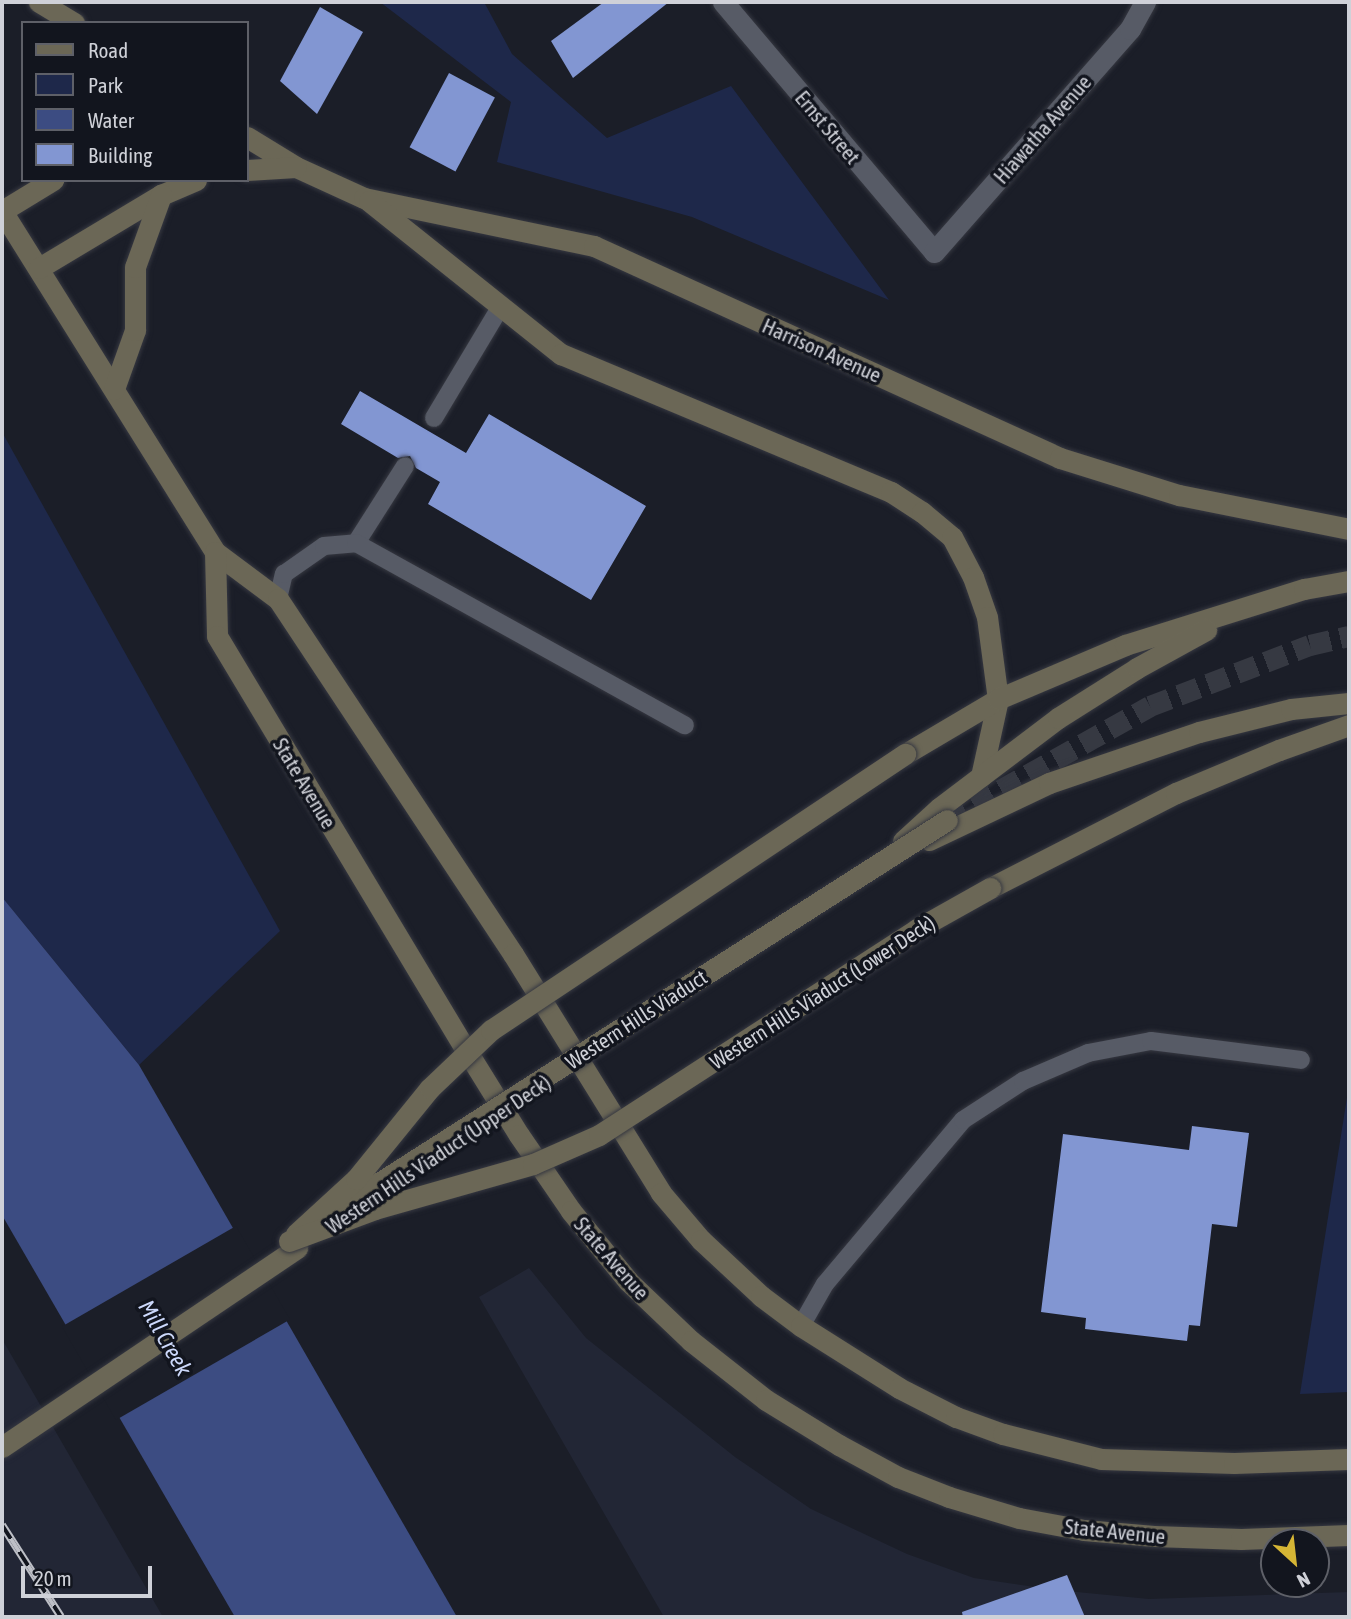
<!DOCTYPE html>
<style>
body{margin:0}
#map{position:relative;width:1351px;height:1619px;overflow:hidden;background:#1b1e28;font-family:"Asap Condensed",sans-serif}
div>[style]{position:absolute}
.built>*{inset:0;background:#222635}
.green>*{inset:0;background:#1e284a}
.water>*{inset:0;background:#3c4c82}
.pier>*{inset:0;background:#1b1e28;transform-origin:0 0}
.building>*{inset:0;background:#8296d2;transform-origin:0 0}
.secondary-tunnel>*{height:21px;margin-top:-10.5px;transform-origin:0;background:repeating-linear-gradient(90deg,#363942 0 21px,transparent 0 31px)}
.roads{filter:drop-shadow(0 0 2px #363841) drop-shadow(0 0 2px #363841)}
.lane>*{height:18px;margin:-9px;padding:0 9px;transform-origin:9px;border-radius:9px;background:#575b66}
.street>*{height:21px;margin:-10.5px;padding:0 10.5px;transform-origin:10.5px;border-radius:10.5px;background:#575b66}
.secondary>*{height:21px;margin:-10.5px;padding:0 10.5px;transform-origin:10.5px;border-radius:10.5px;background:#6b6756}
.rail>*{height:8px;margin-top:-4px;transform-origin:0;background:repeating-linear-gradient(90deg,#12151e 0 16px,#bdbfc6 0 32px);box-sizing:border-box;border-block:2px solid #bdbfc6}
.bridges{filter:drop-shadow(0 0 2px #363841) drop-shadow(0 0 2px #363841)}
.secondary-bridge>*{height:21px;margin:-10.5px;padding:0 10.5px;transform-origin:10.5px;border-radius:10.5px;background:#6b6756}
span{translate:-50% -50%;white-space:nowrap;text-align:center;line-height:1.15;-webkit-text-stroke:7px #12151e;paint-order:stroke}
.street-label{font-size:21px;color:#cfd1d8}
.water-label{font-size:23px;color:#ccd8fa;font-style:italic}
.frame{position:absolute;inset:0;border:4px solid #cfd1d8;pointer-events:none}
.legend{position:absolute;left:21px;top:21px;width:228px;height:161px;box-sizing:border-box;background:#12151e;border:2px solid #5e6068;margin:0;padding:9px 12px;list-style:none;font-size:21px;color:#cfd1d8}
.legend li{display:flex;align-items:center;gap:14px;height:35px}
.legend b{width:35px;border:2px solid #5e6068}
.north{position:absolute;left:1260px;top:1528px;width:70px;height:70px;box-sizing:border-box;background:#12151e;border:2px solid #5e6068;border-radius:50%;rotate:153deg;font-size:19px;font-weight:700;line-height:28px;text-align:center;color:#cfd1d8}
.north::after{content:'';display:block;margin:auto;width:24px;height:32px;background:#d5b535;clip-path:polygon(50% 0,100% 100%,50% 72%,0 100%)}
.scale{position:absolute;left:21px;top:1566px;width:131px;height:32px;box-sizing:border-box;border:4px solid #cfd1d8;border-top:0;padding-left:9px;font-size:21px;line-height:24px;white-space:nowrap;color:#cfd1d8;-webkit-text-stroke:5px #12151e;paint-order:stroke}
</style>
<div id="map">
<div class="built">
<div style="clip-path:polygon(529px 1268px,586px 1338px,735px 1457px,811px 1509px,907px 1554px,974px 1578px,1056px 1590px,1149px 1599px,1349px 1592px,1349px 1617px,664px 1617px,479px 1297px)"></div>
<div style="clip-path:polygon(2px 1339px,163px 1617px,2px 1617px)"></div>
</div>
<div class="green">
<div style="clip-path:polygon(380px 2px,484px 2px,512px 54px,607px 138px,731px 86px,889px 300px,692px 217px,497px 162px,511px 102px)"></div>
<div style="clip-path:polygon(2px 432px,280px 931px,139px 1065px,2px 897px)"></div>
<div style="clip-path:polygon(1349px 1085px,1349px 1392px,1300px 1394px)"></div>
</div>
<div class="water">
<div style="clip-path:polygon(2px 897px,139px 1065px,457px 1617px,235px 1617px,2px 1215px)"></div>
</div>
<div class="pier">
<div style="left:236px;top:1226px;width:108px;height:201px;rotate:60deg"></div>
</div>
<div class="building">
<div style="clip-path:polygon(604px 2px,669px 2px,573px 78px,551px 41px)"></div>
<div style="clip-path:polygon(320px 7px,363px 32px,317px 114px,280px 81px)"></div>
<div style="left:449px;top:73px;width:52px;height:84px;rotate:28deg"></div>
<div style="clip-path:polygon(360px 391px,466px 453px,489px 414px,646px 506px,591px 600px,428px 504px,440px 482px,416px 468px,410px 456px,398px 458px,341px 424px)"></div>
<div style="clip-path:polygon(1192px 1126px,1249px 1133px,1237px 1227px,1212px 1224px,1200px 1326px,1189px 1325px,1187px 1341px,1085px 1329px,1086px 1318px,1041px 1312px,1063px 1134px,1189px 1150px)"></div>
<div style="clip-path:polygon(1067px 1575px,1085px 1617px,963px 1617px,962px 1612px)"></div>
</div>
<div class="secondary-tunnel">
<div style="left:947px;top:820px;width:233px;rotate:-29.3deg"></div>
<div style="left:1150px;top:706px;width:171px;rotate:-20.9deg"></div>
<div style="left:1310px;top:645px;width:40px;rotate:-13deg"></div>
</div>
<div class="roads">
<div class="lane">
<div style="left:434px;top:418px;width:131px;rotate:-59.1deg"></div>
<div style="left:356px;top:543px;width:91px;rotate:-57.5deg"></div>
<div style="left:278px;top:599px;width:26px;rotate:-77deg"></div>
<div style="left:284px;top:574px;width:49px;rotate:-35deg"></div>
<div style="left:324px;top:546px;width:32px;rotate:-5deg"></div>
<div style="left:356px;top:543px;width:376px;rotate:29deg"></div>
<div style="left:801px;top:1326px;width:48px;rotate:-60.3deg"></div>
<div style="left:825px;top:1284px;width:214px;rotate:-49.9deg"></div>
<div style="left:963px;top:1120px;width:72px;rotate:-33deg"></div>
<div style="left:1023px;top:1081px;width:71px;rotate:-23.3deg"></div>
<div style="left:1088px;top:1053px;width:64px;rotate:-10.8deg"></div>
<div style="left:1151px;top:1041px;width:151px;rotate:7.2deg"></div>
</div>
<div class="street">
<div style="left:723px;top:2px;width:327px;rotate:49.8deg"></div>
<div style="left:934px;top:252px;width:297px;rotate:-48.7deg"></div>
<div style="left:1130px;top:29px;width:31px;rotate:-61deg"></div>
</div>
<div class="secondary">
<div style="left:39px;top:2px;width:41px;rotate:31deg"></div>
<div style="left:247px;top:137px;width:57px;rotate:31.5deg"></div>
<div style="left:296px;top:167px;width:75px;rotate:24.5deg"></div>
<div style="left:364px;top:198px;width:235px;rotate:11.8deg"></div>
<div style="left:594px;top:246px;width:512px;rotate:24.46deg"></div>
<div style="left:1060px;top:458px;width:125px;rotate:17.3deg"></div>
<div style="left:1179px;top:495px;width:173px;rotate:11.3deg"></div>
<div style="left:247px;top:170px;width:49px;rotate:-3.5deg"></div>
<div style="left:369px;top:201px;width:246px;rotate:38.6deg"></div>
<div style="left:561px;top:354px;width:358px;rotate:22.7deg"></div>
<div style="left:891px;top:492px;width:37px;rotate:33deg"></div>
<div style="left:922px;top:512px;width:39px;rotate:40deg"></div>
<div style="left:952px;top:537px;width:45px;rotate:62.3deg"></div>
<div style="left:973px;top:577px;width:42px;rotate:70.7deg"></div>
<div style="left:987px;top:617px;width:83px;rotate:82.4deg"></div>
<div style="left:998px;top:699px;width:79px;rotate:102.4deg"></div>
<div style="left:2px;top:211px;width:402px;rotate:58deg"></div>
<div style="left:215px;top:552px;width:79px;rotate:36.7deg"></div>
<div style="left:278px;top:599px;width:426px;rotate:56.5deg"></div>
<div style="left:513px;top:954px;width:281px;rotate:58.2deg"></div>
<div style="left:661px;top:1193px;width:62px;rotate:49.6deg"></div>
<div style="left:701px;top:1240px;width:82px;rotate:43deg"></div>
<div style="left:761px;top:1296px;width:50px;rotate:36.9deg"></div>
<div style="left:801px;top:1326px;width:116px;rotate:32.3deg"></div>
<div style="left:899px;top:1388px;width:64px;rotate:27deg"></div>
<div style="left:956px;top:1417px;width:50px;rotate:19.9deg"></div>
<div style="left:1003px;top:1434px;width:101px;rotate:14.3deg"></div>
<div style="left:1101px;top:1459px;width:133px;rotate:1.7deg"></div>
<div style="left:1234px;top:1463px;width:115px;rotate:-2deg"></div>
<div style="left:2px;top:211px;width:60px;rotate:-31.3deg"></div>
<div style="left:39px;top:268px;width:142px;rotate:-30.9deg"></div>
<div style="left:161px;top:195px;width:38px;rotate:-23deg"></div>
<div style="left:114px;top:389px;width:63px;rotate:-70.4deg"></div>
<div style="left:135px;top:330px;width:63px;rotate:-90deg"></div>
<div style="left:135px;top:267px;width:77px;rotate:-70.1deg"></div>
<div style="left:215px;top:552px;width:84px;rotate:88.6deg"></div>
<div style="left:217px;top:636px;width:481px;rotate:59deg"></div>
<div style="left:465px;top:1048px;width:102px;rotate:58.2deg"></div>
<div style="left:519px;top:1135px;width:92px;rotate:55.6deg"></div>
<div style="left:571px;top:1211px;width:90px;rotate:50.8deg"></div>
<div style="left:628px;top:1281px;width:87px;rotate:43.6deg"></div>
<div style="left:691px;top:1341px;width:95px;rotate:38.2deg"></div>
<div style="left:766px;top:1400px;width:86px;rotate:31.7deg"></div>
<div style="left:839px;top:1445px;width:67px;rotate:28.5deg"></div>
<div style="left:898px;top:1477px;width:55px;rotate:21.4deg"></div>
<div style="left:949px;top:1497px;width:73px;rotate:16.7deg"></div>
<div style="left:1019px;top:1518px;width:66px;rotate:10.5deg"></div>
<div style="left:1084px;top:1530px;width:70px;rotate:4.9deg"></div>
<div style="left:1154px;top:1536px;width:87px;rotate:2deg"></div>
<div style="left:1241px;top:1539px;width:108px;rotate:-2.1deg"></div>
<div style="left:905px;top:754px;width:108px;rotate:-30.6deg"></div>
<div style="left:998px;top:699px;width:138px;rotate:-23deg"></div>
<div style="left:1125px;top:645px;width:188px;rotate:-17.4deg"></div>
<div style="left:1304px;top:589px;width:46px;rotate:-10.1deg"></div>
<div style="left:929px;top:840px;width:133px;rotate:-25.4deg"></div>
<div style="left:1049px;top:783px;width:158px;rotate:-18.8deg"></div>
<div style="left:1199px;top:732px;width:95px;rotate:-14deg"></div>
<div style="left:1291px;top:709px;width:58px;rotate:-5.9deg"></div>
<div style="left:903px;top:841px;width:49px;rotate:-42.5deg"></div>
<div style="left:939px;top:808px;width:149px;rotate:-37.1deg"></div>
<div style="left:1058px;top:718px;width:93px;rotate:-32.3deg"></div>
<div style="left:1137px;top:668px;width:79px;rotate:-28.8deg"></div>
<div style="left:990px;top:888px;width:209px;rotate:-27.1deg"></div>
<div style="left:1176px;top:793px;width:112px;rotate:-22.7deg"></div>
<div style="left:1279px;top:750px;width:74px;rotate:-19.7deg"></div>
<div style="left:2px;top:1447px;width:356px;rotate:-34deg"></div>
</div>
</div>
<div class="rail">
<div style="left:2px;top:1525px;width:109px;rotate:57.3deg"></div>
</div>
<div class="bridges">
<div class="secondary-bridge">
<div style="left:335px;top:1211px;width:726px;rotate:-32.57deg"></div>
<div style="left:296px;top:1234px;width:81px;rotate:-42.5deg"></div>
<div style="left:356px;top:1179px;width:117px;rotate:-50.9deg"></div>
<div style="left:430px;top:1088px;width:84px;rotate:-43.6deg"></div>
<div style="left:491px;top:1030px;width:498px;rotate:-33.7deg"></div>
<div style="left:289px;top:1241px;width:92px;rotate:-20.4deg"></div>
<div style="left:375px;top:1209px;width:164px;rotate:-15.9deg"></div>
<div style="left:533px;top:1164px;width:72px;rotate:-23.7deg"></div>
<div style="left:599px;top:1135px;width:379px;rotate:-32.9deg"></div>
<div style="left:917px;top:929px;width:84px;rotate:-29.3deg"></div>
</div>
</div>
<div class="street-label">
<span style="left:828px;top:127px;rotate:50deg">Ernst Street</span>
<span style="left:1042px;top:129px;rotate:-49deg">Hiawatha Avenue</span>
<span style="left:822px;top:350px;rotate:24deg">Harrison Avenue</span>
<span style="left:305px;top:783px;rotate:59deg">State Avenue</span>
<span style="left:822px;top:992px;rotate:-33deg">Western Hills Viaduct (Lower Deck)</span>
<span style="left:636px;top:1019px;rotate:-33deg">Western Hills Viaduct</span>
<span style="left:438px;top:1154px;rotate:-34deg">Western Hills Viaduct (Upper Deck)</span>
<span style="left:612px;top:1258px;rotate:49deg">State Avenue</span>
<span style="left:1115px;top:1531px;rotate:6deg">State Avenue</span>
</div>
<div class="water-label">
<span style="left:165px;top:1338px;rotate:60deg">Mill Creek</span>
</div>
<div class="frame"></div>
<ul class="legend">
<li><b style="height:9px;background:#6b6756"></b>Road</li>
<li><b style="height:19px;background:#1e284a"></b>Park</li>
<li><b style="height:19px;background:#3c4c82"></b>Water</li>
<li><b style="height:19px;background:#8296d2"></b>Building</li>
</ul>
<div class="north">N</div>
<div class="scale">20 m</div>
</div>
